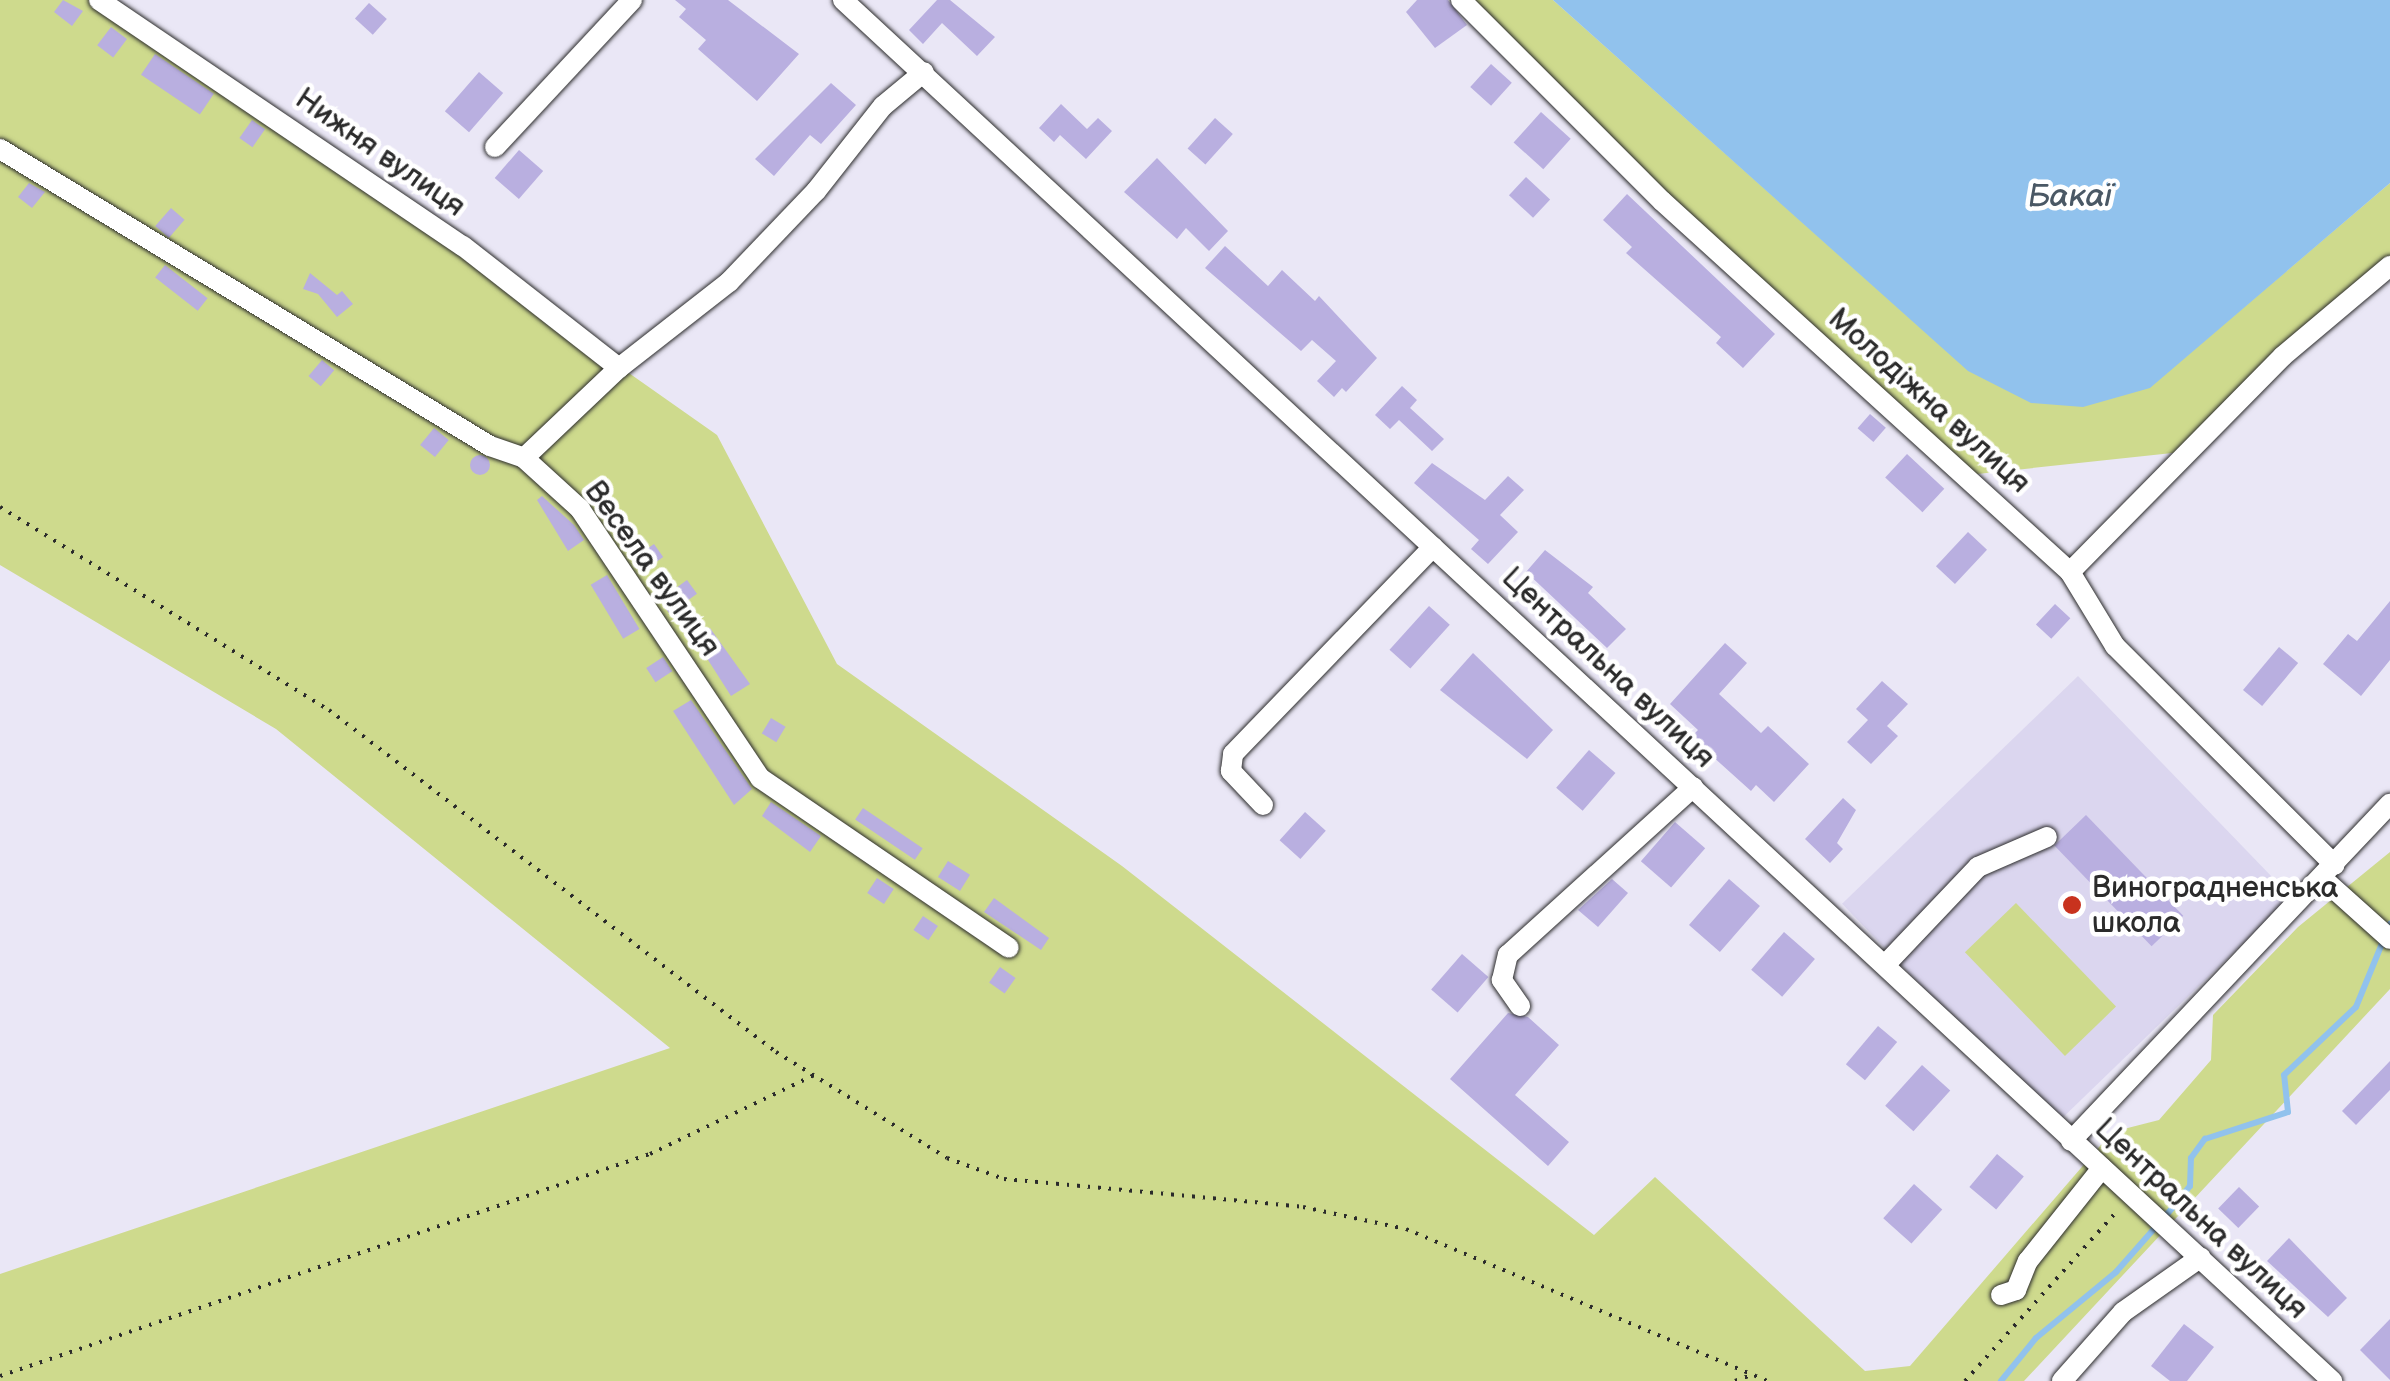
<!DOCTYPE html>
<meta charset="utf-8">
<style>
body{margin:0}
#map{position:relative;width:2390px;height:1381px;overflow:hidden;background:#eae7f6;font-family:"Balsamiq Sans",sans-serif}
div>[style]{position:absolute}
.built>*{inset:0;background:#dbd6ef;transform-origin:0 0}
.green>*{inset:0;background:#ceda8d;transform-origin:0 0}
.water>*{inset:0;background:#91c2ed}
.stream>*{height:6px;margin:-3px;padding:0 3px;transform-origin:3px;border-radius:3px;background:#91c2ed}
.building>*{inset:0;background:#b9afe0;transform-origin:0 0}
.round{border-radius:50%}
.path>*{height:4px;margin-top:-2px;transform-origin:0;background:repeating-linear-gradient(90deg,#2b2b2b 0 2.5px,transparent 0 10.5px)}
.roads{filter:drop-shadow(0 0 2px #2b2b2b) drop-shadow(0 0 2px #2b2b2b)}
.minor>*{height:20px;margin:-10px;padding:0 10px;transform-origin:10px;border-radius:10px;background:#fff}
.dots>*{width:28px;height:28px;translate:-50% -50%;box-sizing:border-box;border:5px solid #fff;border-radius:50%}
span{translate:-50% -50%;white-space:nowrap;text-align:center;line-height:1.15;-webkit-text-stroke:9px #fff;paint-order:stroke}
.street-label{font-size:30px;color:#2b2b2b}
.poi-label{font-size:30px;color:#2b2b2b}
.left{translate:0 -50%;text-align:left}
.water-label{font-size:32px;color:#4a5865;font-style:italic}
</style>
<div id="map">
<div class="built">
<div style="left:2078px;top:676px;width:307px;height:328px;rotate:46deg"></div>
</div>
<div class="green">
<div style="clip-path:polygon(0 0,99px 0,717px 435px,837px 664px,1122px 866px,1594px 1235px,1655px 1177px,1865px 1371px,1910px 1366px,2112px 1132px,2159px 1120px,2211px 1060px,2213px 1015px,2298px 927px,2390px 852px,2390px 989px,2024px 1381px,0 1381px,0 1274px,670px 1048px,276px 729px,0 565px)"></div>
<div style="clip-path:polygon(1461px 0,1553px 0,1968px 370px,2150px 387px,2390px 183px,2390px 266px,2191px 451px,1968px 475px)"></div>
<div style="left:2016px;top:903px;width:144px;height:71px;rotate:46deg"></div>
</div>
<div class="water">
<div style="clip-path:polygon(1553px 0,2390px 0,2390px 183px,2150px 388px,2083px 407px,2031px 403px,1968px 371px)"></div>
</div>
<div class="stream">
<div style="left:2001px;top:1381px;width:55px;rotate:-50.9deg"></div>
<div style="left:2036px;top:1338px;width:104px;rotate:-39.5deg"></div>
<div style="left:2116px;top:1272px;width:89px;rotate:-48.6deg"></div>
<div style="left:2175px;top:1205px;width:24px;rotate:-52deg"></div>
<div style="left:2190px;top:1186px;width:28px;rotate:-88deg"></div>
<div style="left:2191px;top:1158px;width:24px;rotate:-54deg"></div>
<div style="left:2205px;top:1139px;width:87px;rotate:-18deg"></div>
<div style="left:2288px;top:1112px;width:37px;rotate:-96deg"></div>
<div style="left:2284px;top:1075px;width:99px;rotate:-43.4deg"></div>
<div style="left:2356px;top:1007px;width:90px;rotate:-67.7deg"></div>
</div>
<div class="building">
<div style="clip-path:polygon(63px 0,83px 11px,72px 26px,54px 12px)"></div>
<div style="clip-path:polygon(675px 0,728px 0,799px 54px,757px 101px,698px 49px,706px 40px,679px 17px,686px 9px)"></div>
<div style="clip-path:polygon(937px 0,950px 0,995px 37px,977px 56px,942px 23px,923px 44px,909px 30px)"></div>
<div style="clip-path:polygon(1417px 0,1448px 0,1467px 25px,1435px 48px,1406px 12px)"></div>
<div style="left:369px;top:3px;width:24px;height:21px;rotate:42deg"></div>
<div style="left:111px;top:27px;width:20px;height:23px;rotate:37deg"></div>
<div style="left:155px;top:54px;width:71px;height:25px;rotate:34deg"></div>
<div style="left:1491px;top:64px;width:28px;height:31px;rotate:42deg"></div>
<div style="left:479px;top:72px;width:32px;height:52px;rotate:41deg"></div>
<div style="clip-path:polygon(831px 83px,856px 105px,821px 144px,810px 135px,774px 176px,755px 159px)"></div>
<div style="clip-path:polygon(1061px 104px,1087px 129px,1098px 118px,1112px 131px,1086px 159px,1060px 135px,1054px 142px,1039px 128px)"></div>
<div style="left:1541px;top:112px;width:40px;height:41px;rotate:42deg"></div>
<div style="left:1215px;top:118px;width:24px;height:41px;rotate:42deg"></div>
<div style="left:252px;top:120px;width:16px;height:22px;rotate:35deg"></div>
<div style="left:519px;top:150px;width:32px;height:37px;rotate:41deg"></div>
<div style="clip-path:polygon(1157px 158px,1228px 231px,1209px 251px,1186px 228px,1177px 239px,1124px 192px)"></div>
<div style="left:1526px;top:177px;width:33px;height:25px;rotate:43deg"></div>
<div style="clip-path:polygon(29px 183px,45px 192px,32px 208px,18px 197px)"></div>
<div style="clip-path:polygon(1627px 194px,1775px 334px,1743px 368px,1716px 343px,1721px 337px,1626px 253px,1632px 247px,1603px 220px)"></div>
<div style="left:171px;top:208px;width:18px;height:24px;rotate:41deg"></div>
<div style="clip-path:polygon(1225px 246px,1268px 286px,1282px 270px,1315px 301px,1319px 296px,1377px 358px,1346px 392px,1342px 388px,1334px 397px,1317px 381px,1336px 361px,1312px 340px,1301px 351px,1205px 268px)"></div>
<div style="left:165px;top:265px;width:54px;height:16px;rotate:38deg"></div>
<div style="clip-path:polygon(310px 273px,337px 295px,342px 291px,353px 304px,337px 317px,318px 294px,303px 289px)"></div>
<div style="left:322px;top:360px;width:16px;height:21px;rotate:40deg"></div>
<div style="clip-path:polygon(1402px 386px,1417px 400px,1410px 408px,1444px 439px,1432px 451px,1399px 420px,1390px 429px,1375px 415px)"></div>
<div style="left:1870px;top:414px;width:21px;height:19px;rotate:41deg"></div>
<div style="left:434px;top:428px;width:19px;height:22px;rotate:39deg"></div>
<div style="left:1907px;top:454px;width:51px;height:32px;rotate:43deg"></div>
<div class="round" style="left:470px;top:455px;width:20px;height:20px"></div>
<div style="clip-path:polygon(1432px 463px,1485px 500px,1508px 476px,1524px 490px,1500px 515px,1518px 532px,1488px 564px,1471px 549px,1479px 540px,1414px 483px)"></div>
<div style="clip-path:polygon(542px 496px,574px 525px,584px 540px,568px 551px,537px 500px)"></div>
<div style="left:1968px;top:532px;width:26px;height:47px;rotate:43deg"></div>
<div style="left:654px;top:544px;width:16px;height:21px;rotate:55deg"></div>
<div style="clip-path:polygon(1545px 550px,1593px 587px,1588px 593px,1626px 629px,1607px 648px,1526px 572px)"></div>
<div style="left:607px;top:575px;width:63px;height:19px;rotate:59deg"></div>
<div style="left:687px;top:580px;width:17px;height:34px;rotate:54deg"></div>
<div style="clip-path:polygon(2390px 601px,2390px 660px,2361px 696px,2323px 664px,2348px 634px,2357px 641px)"></div>
<div style="left:2055px;top:604px;width:21px;height:28px;rotate:43deg"></div>
<div style="left:1429px;top:606px;width:28px;height:59px;rotate:42deg"></div>
<div style="clip-path:polygon(710px 628px,750px 684px,731px 696px,694px 638px)"></div>
<div style="clip-path:polygon(1725px 643px,1747px 663px,1719px 694px,1761px 733px,1768px 726px,1809px 764px,1774px 802px,1756px 785px,1751px 791px,1691px 737px,1698px 730px,1670px 704px)"></div>
<div style="left:2279px;top:647px;width:25px;height:56px;rotate:40deg"></div>
<div style="clip-path:polygon(1473px 653px,1553px 730px,1527px 759px,1440px 690px)"></div>
<div style="left:663px;top:657px;width:17px;height:20px;rotate:57deg"></div>
<div style="clip-path:polygon(1882px 681px,1908px 704px,1887px 726px,1898px 736px,1871px 764px,1847px 742px,1868px 720px,1856px 709px)"></div>
<div style="clip-path:polygon(691px 700px,752px 789px,734px 805px,673px 711px)"></div>
<div style="left:771px;top:718px;width:17px;height:18px;rotate:31deg"></div>
<div style="left:1589px;top:750px;width:35px;height:50px;rotate:41deg"></div>
<div style="clip-path:polygon(1843px 798px,1856px 810px,1837px 843px,1843px 849px,1830px 863px,1805px 839px)"></div>
<div style="clip-path:polygon(771px 802px,821px 836px,810px 852px,762px 816px)"></div>
<div style="left:863px;top:808px;width:72px;height:14px;rotate:34deg"></div>
<div style="left:1305px;top:812px;width:28px;height:38px;rotate:42deg"></div>
<div style="left:2086px;top:815px;width:140px;height:44px;rotate:46deg"></div>
<div style="left:1675px;top:822px;width:40px;height:52px;rotate:41deg"></div>
<div style="left:948px;top:861px;width:26px;height:19px;rotate:32deg"></div>
<div style="left:877px;top:878px;width:20px;height:18px;rotate:33deg"></div>
<div style="clip-path:polygon(1612px 879px,1628px 893px,1598px 927px,1578px 910px)"></div>
<div style="left:1729px;top:879px;width:41px;height:61px;rotate:41deg"></div>
<div style="clip-path:polygon(994px 898px,1049px 938px,1041px 950px,984px 912px)"></div>
<div style="left:923px;top:916px;width:18px;height:17px;rotate:34deg"></div>
<div style="left:1784px;top:932px;width:41px;height:50px;rotate:41deg"></div>
<div style="left:1462px;top:954px;width:35px;height:47px;rotate:41deg"></div>
<div style="left:1000px;top:967px;width:19px;height:19px;rotate:35deg"></div>
<div style="clip-path:polygon(1508px 1013px,1528px 1017px,1559px 1045px,1515px 1095px,1569px 1142px,1548px 1166px,1450px 1079px)"></div>
<div style="left:1878px;top:1026px;width:25px;height:50px;rotate:40deg"></div>
<div style="clip-path:polygon(2390px 1061px,2390px 1090px,2356px 1125px,2342px 1111px)"></div>
<div style="left:1922px;top:1065px;width:38px;height:55px;rotate:42deg"></div>
<div style="left:1997px;top:1154px;width:35px;height:43px;rotate:40deg"></div>
<div style="left:1914px;top:1184px;width:38px;height:46px;rotate:42deg"></div>
<div style="left:2239px;top:1187px;width:28px;height:30px;rotate:44deg"></div>
<div style="clip-path:polygon(2289px 1238px,2347px 1298px,2328px 1317px,2267px 1261px)"></div>
<div style="clip-path:polygon(2390px 1319px,2390px 1380px,2360px 1350px)"></div>
<div style="clip-path:polygon(2184px 1324px,2214px 1347px,2187px 1381px,2170px 1381px,2151px 1366px)"></div>
</div>
<div class="path">
<div style="left:0;top:507px;width:387px;rotate:31.7deg"></div>
<div style="left:329px;top:710px;width:563px;rotate:37.42deg"></div>
<div style="left:776px;top:1052px;width:201px;rotate:31.8deg"></div>
<div style="left:947px;top:1158px;width:61px;rotate:20.2deg"></div>
<div style="left:1004px;top:1179px;width:300px;rotate:5.3deg"></div>
<div style="left:1303px;top:1207px;width:105px;rotate:12.1deg"></div>
<div style="left:1406px;top:1229px;width:393px;rotate:22.8deg"></div>
<div style="left:0;top:1376px;width:687px;rotate:-18.86deg"></div>
<div style="left:650px;top:1154px;width:182px;rotate:-25.7deg"></div>
<div style="left:1735px;top:1381px;width:15px;rotate:-20deg"></div>
<div style="left:1965px;top:1381px;width:231px;rotate:-48.2deg"></div>
</div>
<div class="roads">
<div class="minor">
<div style="left:99px;top:0;width:439px;rotate:34.1deg"></div>
<div style="left:463px;top:246px;width:198px;rotate:38deg"></div>
<div style="left:843px;top:0;width:2031px;rotate:42.84deg"></div>
<div style="left:1461px;top:0;width:284px;rotate:45deg"></div>
<div style="left:1662px;top:201px;width:551px;rotate:42.28deg"></div>
<div style="left:2070px;top:572px;width:87px;rotate:58.7deg"></div>
<div style="left:2115px;top:646px;width:310px;rotate:44.9deg"></div>
<div style="left:495px;top:147px;width:201px;rotate:-47deg"></div>
<div style="left:0;top:149px;width:573px;rotate:31.22deg"></div>
<div style="left:490px;top:446px;width:36px;rotate:19deg"></div>
<div style="left:524px;top:458px;width:76px;rotate:42.3deg"></div>
<div style="left:580px;top:509px;width:324px;rotate:56.2deg"></div>
<div style="left:760px;top:778px;width:301px;rotate:34.3deg"></div>
<div style="left:524px;top:458px;width:131px;rotate:-43.5deg"></div>
<div style="left:619px;top:368px;width:140px;rotate:-38deg"></div>
<div style="left:729px;top:282px;width:126px;rotate:-46.3deg"></div>
<div style="left:816px;top:191px;width:108px;rotate:-51.8deg"></div>
<div style="left:883px;top:106px;width:53px;rotate:-39.7deg"></div>
<div style="left:2070px;top:572px;width:303px;rotate:-45.4deg"></div>
<div style="left:2283px;top:356px;width:140px;rotate:-40.1deg"></div>
<div style="left:1263px;top:805px;width:47px;rotate:-133.3deg"></div>
<div style="left:1231px;top:771px;width:17px;rotate:-83deg"></div>
<div style="left:1233px;top:754px;width:288px;rotate:-46deg"></div>
<div style="left:2322px;top:878px;width:91px;rotate:41.9deg"></div>
<div style="left:1885px;top:965px;width:135px;rotate:-46.5deg"></div>
<div style="left:1978px;top:867px;width:75px;rotate:-23.5deg"></div>
<div style="left:1520px;top:1006px;width:32px;rotate:-125deg"></div>
<div style="left:1502px;top:980px;width:26px;rotate:-77deg"></div>
<div style="left:1508px;top:955px;width:250px;rotate:-42.2deg"></div>
<div style="left:2071px;top:1141px;width:464px;rotate:-46.6deg"></div>
<div style="left:2001px;top:1295px;width:16px;rotate:-18deg"></div>
<div style="left:2016px;top:1290px;width:31px;rotate:-68deg"></div>
<div style="left:2028px;top:1261px;width:119px;rotate:-51.5deg"></div>
<div style="left:2062px;top:1381px;width:92px;rotate:-48.5deg"></div>
<div style="left:2123px;top:1312px;width:95px;rotate:-35.2deg"></div>
</div>
</div>
<div class="dots">
<div style="left:2072px;top:905px;background:#c8321e"></div>
</div>
<div class="street-label">
<span style="left:380px;top:153px;rotate:35deg">Нижня вулиця</span>
<span style="left:1929px;top:401px;rotate:42deg">Молодіжна вулиця</span>
<span style="left:652px;top:569px;rotate:54deg">Весела вулиця</span>
<span style="left:1608px;top:668px;rotate:43deg">Центральна вулиця</span>
<span style="left:2201px;top:1219px;rotate:43deg">Центральна вулиця</span>
</div>
<div class="poi-label">
<span class="left" style="left:2092px;top:905px">Виноградненська<br>школа</span>
</div>
<div class="water-label">
<span style="left:2070px;top:197px">Бакаї</span>
</div>
</div>
